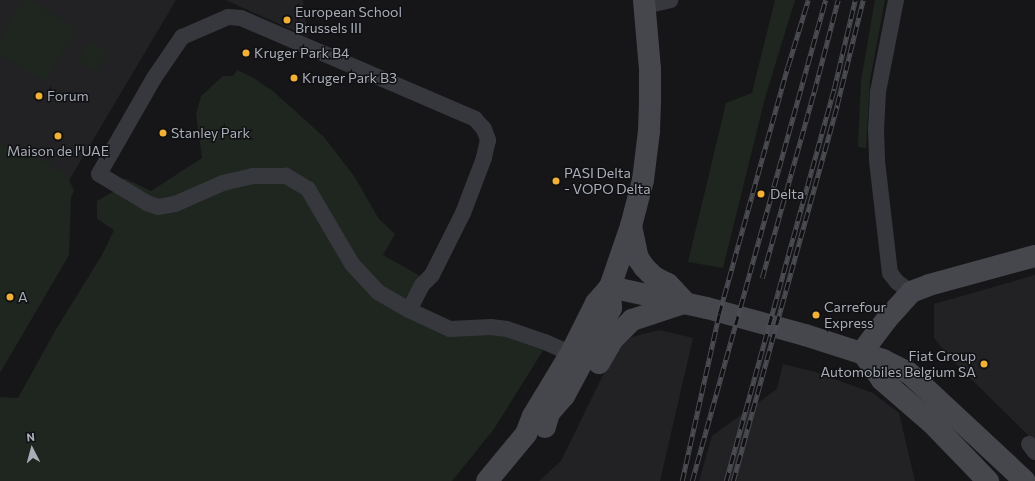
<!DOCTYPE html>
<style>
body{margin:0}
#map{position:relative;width:1035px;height:481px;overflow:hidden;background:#161618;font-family:Commissioner,sans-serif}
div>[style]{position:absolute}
.built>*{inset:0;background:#222225}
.green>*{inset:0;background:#1e261f;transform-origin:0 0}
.street>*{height:16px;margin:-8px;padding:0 8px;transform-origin:8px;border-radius:8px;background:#37383d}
.secondary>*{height:22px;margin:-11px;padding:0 11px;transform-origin:11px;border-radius:11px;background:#45474d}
.rail>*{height:4.5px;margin-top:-2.25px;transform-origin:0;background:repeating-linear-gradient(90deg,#111113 0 9px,#4a4c52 0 18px);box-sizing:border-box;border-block:1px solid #4a4c52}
.dots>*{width:11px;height:11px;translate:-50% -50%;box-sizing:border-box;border:2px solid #111113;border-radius:50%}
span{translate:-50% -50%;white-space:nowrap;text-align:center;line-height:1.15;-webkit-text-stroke:3px #111113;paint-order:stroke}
.poi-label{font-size:14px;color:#a8adb8}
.left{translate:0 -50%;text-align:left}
.right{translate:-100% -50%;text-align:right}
.north{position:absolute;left:12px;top:429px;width:40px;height:40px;-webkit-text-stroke:3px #111113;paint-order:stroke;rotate:354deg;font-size:11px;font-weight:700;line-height:16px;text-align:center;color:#a8adb8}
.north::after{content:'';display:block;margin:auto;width:14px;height:18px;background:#a8adb8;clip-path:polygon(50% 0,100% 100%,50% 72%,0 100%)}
</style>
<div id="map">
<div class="built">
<div style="clip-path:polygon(0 0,176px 0,36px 236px,0 372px)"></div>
<div style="clip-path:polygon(226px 0,303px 0,308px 37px,230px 2px)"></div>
<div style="clip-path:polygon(1035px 275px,1035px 442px,953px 361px,934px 338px,934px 304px)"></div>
<div style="clip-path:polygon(659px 330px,693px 338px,660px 481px,539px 481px,561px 461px,620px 340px)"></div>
<div style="clip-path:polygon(783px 364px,815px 372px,873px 393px,899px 413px,915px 481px,699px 481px,712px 436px,777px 389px)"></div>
</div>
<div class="green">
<div style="clip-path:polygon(23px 0,29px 0,76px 28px,45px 82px,0 55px,0 40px)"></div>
<div style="clip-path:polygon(775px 0,795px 0,765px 98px,723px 268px,688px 262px,726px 103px,752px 93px)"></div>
<div style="clip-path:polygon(875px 0,885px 0,870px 80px,866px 148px,858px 147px,861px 81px)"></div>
<div style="left:90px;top:40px;width:22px;height:23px;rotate:32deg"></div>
<div style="clip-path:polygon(237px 70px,252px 77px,274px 92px,324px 137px,354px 176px,379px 219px,395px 234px,383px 255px,422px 277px,405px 300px,395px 309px,506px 336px,544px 349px,494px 429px,452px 481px,0 481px,0 397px,18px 398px,55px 331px,102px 255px,114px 230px,97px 219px,97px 201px,116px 190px,124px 178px,151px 191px,202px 158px,196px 114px,201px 96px,223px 76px,233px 76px)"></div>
<div style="clip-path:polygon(0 144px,27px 159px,30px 154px,47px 164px,51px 163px,52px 169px,65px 172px,74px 190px,71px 198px,69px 255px,0 373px)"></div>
</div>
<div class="street">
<div style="left:896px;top:0;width:94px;rotate:101.1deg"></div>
<div style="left:878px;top:92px;width:37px;rotate:93deg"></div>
<div style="left:876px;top:129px;width:32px;rotate:88deg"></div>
<div style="left:877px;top:161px;width:113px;rotate:83.4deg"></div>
<div style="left:890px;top:273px;width:11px;rotate:52deg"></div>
<div style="left:897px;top:282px;width:17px;rotate:36deg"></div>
<div style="left:645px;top:6px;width:26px;rotate:-13deg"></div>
<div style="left:228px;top:17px;width:13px;rotate:4deg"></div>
<div style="left:241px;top:18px;width:255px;rotate:23.3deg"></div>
<div style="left:475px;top:119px;width:13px;rotate:48deg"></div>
<div style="left:484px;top:129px;width:12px;rotate:70deg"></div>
<div style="left:488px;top:140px;width:18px;rotate:103deg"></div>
<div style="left:484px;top:158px;width:59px;rotate:110.9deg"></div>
<div style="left:463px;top:213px;width:69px;rotate:116.6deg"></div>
<div style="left:432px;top:275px;width:14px;rotate:135deg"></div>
<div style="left:422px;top:285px;width:28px;rotate:117deg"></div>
<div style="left:409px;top:310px;width:36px;rotate:-150deg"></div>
<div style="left:378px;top:292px;width:38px;rotate:-133deg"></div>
<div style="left:352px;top:264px;width:87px;rotate:-120.4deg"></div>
<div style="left:308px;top:189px;width:26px;rotate:-149deg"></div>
<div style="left:286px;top:176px;width:33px;rotate:180deg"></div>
<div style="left:253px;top:176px;width:31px;rotate:167deg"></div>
<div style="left:223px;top:183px;width:52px;rotate:156.4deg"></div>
<div style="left:175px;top:204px;width:17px;rotate:170deg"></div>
<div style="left:158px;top:207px;width:12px;rotate:-160deg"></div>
<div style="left:147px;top:203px;width:56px;rotate:-148.9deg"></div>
<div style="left:99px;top:174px;width:111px;rotate:-60.2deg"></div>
<div style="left:154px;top:78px;width:50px;rotate:-55.7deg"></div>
<div style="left:182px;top:37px;width:50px;rotate:-23.5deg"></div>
<div style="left:409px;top:310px;width:45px;rotate:24.9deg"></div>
<div style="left:450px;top:329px;width:41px;rotate:-2.8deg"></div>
<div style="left:491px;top:327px;width:16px;rotate:7deg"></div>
<div style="left:507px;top:329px;width:40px;rotate:18.9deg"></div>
<div style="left:545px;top:342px;width:39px;rotate:24deg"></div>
<div style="left:1029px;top:444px;width:10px;rotate:53deg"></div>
</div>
<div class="secondary">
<div style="left:631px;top:226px;width:33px;rotate:78deg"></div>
<div style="left:638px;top:258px;width:11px;rotate:56deg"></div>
<div style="left:644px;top:267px;width:14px;rotate:45deg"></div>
<div style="left:654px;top:277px;width:16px;rotate:27deg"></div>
<div style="left:668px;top:284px;width:25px;rotate:47deg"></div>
<div style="left:610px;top:287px;width:99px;rotate:12.2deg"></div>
<div style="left:707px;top:308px;width:102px;rotate:15.4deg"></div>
<div style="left:805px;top:335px;width:82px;rotate:17.8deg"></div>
<div style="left:883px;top:360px;width:29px;rotate:27deg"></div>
<div style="left:909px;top:373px;width:158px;rotate:43deg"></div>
<div style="left:862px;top:352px;width:41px;rotate:-52.9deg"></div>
<div style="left:887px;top:319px;width:36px;rotate:-48deg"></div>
<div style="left:911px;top:292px;width:19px;rotate:-21deg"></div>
<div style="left:929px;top:285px;width:110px;rotate:-15.3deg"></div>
<div style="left:862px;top:352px;width:34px;rotate:54deg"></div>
<div style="left:882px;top:380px;width:66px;rotate:40.7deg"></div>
<div style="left:932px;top:423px;width:81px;rotate:46deg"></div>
<div style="left:599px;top:363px;width:28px;rotate:-60deg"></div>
<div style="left:613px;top:339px;width:27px;rotate:-45deg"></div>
<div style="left:632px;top:320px;width:55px;rotate:-18.1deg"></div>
<div style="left:545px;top:427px;width:15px;rotate:-74deg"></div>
<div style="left:549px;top:413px;width:23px;rotate:-49deg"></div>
<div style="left:564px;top:396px;width:100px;rotate:-61.9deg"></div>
<div style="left:611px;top:308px;width:21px;rotate:-93deg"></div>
<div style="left:610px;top:287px;width:65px;rotate:-71deg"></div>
<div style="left:631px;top:226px;width:48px;rotate:-75.4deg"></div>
<div style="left:643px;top:180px;width:49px;rotate:-83deg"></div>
<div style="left:649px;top:131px;width:31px;rotate:-88deg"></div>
<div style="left:650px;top:100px;width:31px;rotate:-90deg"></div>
<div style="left:650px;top:69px;width:69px;rotate:-95deg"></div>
<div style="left:487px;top:481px;width:61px;rotate:-50.3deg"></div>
<div style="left:526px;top:434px;width:19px;rotate:-69deg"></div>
<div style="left:533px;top:416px;width:74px;rotate:-58.9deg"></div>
<div style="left:571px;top:353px;width:56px;rotate:-63.4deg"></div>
<div style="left:596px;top:303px;width:21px;rotate:-49deg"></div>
</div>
<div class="rail">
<div style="left:762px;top:278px;width:193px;rotate:-74.4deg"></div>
<div style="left:814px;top:92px;width:95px;rotate:-75.4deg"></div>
<div style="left:682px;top:481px;width:171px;rotate:-77.5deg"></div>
<div style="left:719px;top:314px;width:257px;rotate:-74.5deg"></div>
<div style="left:788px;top:66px;width:69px;rotate:-73.1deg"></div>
<div style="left:692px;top:481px;width:499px;rotate:-74.5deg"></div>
<div style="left:726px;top:481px;width:407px;rotate:-74.6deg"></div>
<div style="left:834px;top:89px;width:91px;rotate:-76.7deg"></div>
<div style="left:733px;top:481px;width:390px;rotate:-74.5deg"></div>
<div style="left:837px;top:105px;width:108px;rotate:-76.1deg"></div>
</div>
<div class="dots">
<div style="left:287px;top:20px;background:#f2b134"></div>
<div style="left:246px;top:53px;background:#f2b134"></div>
<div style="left:294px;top:78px;background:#f2b134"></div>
<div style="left:39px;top:96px;background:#f2b134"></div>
<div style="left:163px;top:133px;background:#f2b134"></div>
<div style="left:58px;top:136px;background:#f2b134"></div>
<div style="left:556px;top:181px;background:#f2b134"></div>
<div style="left:761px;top:194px;background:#f2b134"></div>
<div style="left:10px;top:297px;background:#f2b134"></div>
<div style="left:816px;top:315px;background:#f2b134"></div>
<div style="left:984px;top:364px;background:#f2b134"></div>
</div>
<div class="poi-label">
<span class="left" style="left:295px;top:20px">European School<br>Brussels III</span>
<span class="left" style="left:254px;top:53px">Kruger Park B4</span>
<span class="left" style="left:302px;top:78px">Kruger Park B3</span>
<span class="left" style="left:47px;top:96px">Forum</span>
<span class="left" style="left:171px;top:133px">Stanley Park</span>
<span style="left:58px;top:151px">Maison de l'UAE</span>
<span class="left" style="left:564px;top:181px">PASI Delta<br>- VOPO Delta</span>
<span class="left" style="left:770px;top:194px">Delta</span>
<span class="left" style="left:18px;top:297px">A</span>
<span class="left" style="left:824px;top:315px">Carrefour<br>Express</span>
<span class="right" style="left:976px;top:364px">Fiat Group<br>Automobiles Belgium SA</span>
</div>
<div class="north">N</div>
</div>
